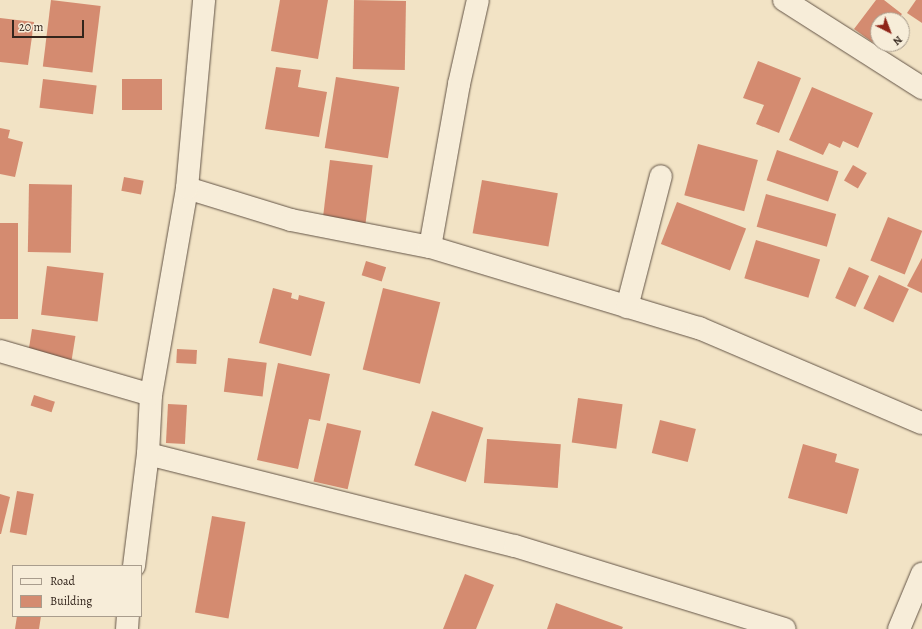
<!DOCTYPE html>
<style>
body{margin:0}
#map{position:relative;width:922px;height:629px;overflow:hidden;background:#f2e3c5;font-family:Alegreya,serif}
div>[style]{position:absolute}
.building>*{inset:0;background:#d48b70;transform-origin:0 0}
.roads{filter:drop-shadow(0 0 1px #635446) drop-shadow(0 0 1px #635446)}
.minor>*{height:22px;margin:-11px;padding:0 11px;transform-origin:11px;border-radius:11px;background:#f7edd9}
span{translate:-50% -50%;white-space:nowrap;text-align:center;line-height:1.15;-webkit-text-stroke:4px #f7edd9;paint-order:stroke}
.legend{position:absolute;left:12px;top:565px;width:130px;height:52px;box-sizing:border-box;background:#f7edd9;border:1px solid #a99d8d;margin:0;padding:5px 7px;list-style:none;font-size:12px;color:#33251c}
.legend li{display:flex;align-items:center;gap:8px;height:20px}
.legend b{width:20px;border:1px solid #a99d8d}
.north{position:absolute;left:870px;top:12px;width:40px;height:40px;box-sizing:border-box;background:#f7edd9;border:1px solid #a99d8d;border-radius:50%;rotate:138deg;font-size:11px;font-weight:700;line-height:16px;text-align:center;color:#33251c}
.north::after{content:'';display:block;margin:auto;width:14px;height:18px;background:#8f2418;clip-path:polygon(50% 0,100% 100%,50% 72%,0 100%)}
.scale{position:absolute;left:12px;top:20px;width:72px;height:18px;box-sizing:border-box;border:2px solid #33251c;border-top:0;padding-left:5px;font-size:12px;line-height:14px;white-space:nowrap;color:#33251c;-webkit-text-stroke:3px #f7edd9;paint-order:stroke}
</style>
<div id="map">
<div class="building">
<div style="left:51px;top:0;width:50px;height:67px;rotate:7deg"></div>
<div style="clip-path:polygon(280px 0,328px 0,318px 59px,271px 51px)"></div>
<div style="left:354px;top:0;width:52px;height:69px;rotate:1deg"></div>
<div style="clip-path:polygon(876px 0,884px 0,902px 14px,897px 20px,878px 20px,878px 46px,854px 29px)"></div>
<div style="clip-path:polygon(916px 0,922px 0,922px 23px,907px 13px)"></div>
<div style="clip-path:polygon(0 18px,34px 22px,28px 65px,0 62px)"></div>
<div style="clip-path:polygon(758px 61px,801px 78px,779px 133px,756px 124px,764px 105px,743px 98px)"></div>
<div style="clip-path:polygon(276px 67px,301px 70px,298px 87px,327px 92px,319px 137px,265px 129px)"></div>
<div style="left:336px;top:77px;width:64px;height:72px;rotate:9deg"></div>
<div style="left:43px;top:79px;width:54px;height:29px;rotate:7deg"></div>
<div style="left:122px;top:79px;width:40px;height:31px"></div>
<div style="clip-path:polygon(812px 87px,873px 113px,858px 148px,843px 141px,840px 148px,829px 143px,823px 155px,789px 140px)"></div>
<div style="clip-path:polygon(0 128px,10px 130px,8px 138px,23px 142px,15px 177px,0 174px)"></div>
<div style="left:698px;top:144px;width:62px;height:53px;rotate:15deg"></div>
<div style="left:777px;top:150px;width:65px;height:32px;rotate:19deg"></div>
<div style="left:330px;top:160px;width:43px;height:62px;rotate:7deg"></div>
<div style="left:853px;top:165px;width:16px;height:18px;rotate:30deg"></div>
<div style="left:124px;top:177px;width:20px;height:14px;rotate:11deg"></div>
<div style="left:482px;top:180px;width:77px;height:54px;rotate:10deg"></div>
<div style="left:29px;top:184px;width:43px;height:68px;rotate:1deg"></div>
<div style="left:766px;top:194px;width:73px;height:34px;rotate:16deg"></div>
<div style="left:677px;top:202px;width:74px;height:45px;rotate:21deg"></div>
<div style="left:888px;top:217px;width:37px;height:47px;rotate:22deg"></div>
<div style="left:0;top:223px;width:18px;height:96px"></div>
<div style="left:756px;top:240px;width:67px;height:40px;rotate:17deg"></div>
<div style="clip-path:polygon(922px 258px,922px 293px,907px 286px)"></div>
<div style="left:366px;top:261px;width:21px;height:15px;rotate:17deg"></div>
<div style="left:47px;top:266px;width:57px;height:49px;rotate:7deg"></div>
<div style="left:849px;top:267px;width:22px;height:34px;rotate:24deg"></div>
<div style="left:879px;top:275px;width:33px;height:37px;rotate:25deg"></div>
<div style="clip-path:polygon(273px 288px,292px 293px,291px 298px,298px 300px,299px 295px,325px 302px,311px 356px,259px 343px)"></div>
<div style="left:383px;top:288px;width:59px;height:84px;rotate:14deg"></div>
<div style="left:32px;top:329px;width:44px;height:25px;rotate:9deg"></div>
<div style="left:177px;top:349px;width:20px;height:14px;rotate:3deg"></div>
<div style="left:228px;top:358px;width:39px;height:34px;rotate:7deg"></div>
<div style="clip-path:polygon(278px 363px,330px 374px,320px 421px,309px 419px,298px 469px,257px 460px)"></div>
<div style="left:34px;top:395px;width:22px;height:11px;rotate:18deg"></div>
<div style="left:578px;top:398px;width:45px;height:45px;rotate:8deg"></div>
<div style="left:168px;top:404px;width:19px;height:39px;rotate:3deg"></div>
<div style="left:432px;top:411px;width:54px;height:57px;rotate:18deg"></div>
<div style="left:660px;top:420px;width:37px;height:34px;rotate:14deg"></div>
<div style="left:327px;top:423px;width:35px;height:60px;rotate:13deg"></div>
<div style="left:487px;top:439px;width:74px;height:44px;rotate:4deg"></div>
<div style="clip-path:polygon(803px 444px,837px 454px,835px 462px,859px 469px,847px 514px,788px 498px)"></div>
<div style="left:17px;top:491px;width:17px;height:42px;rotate:10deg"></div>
<div style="clip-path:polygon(0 494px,10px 497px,1px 534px,0 534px)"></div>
<div style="left:212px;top:516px;width:34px;height:98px;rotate:10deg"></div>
<div style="clip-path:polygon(465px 574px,494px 585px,476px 629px,443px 629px)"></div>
<div style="clip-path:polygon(556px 603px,623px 627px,622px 629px,547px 629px)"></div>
<div style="clip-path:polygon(17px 616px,41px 616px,39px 629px,15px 629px)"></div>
</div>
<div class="roads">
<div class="minor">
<div style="left:784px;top:0;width:164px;rotate:32.5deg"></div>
<div style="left:187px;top:188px;width:109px;rotate:17.1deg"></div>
<div style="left:291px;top:220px;width:142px;rotate:11deg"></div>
<div style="left:430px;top:247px;width:281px;rotate:16.8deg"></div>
<div style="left:699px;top:328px;width:242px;rotate:23.1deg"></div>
<div style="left:430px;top:247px;width:166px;rotate:-79.9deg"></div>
<div style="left:459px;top:84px;width:86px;rotate:-77.3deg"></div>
<div style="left:627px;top:307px;width:135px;rotate:-75.5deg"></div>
<div style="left:0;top:351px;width:157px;rotate:16.2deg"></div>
<div style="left:148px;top:454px;width:378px;rotate:14.1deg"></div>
<div style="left:515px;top:546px;width:282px;rotate:17.1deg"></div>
<div style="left:134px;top:566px;width:113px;rotate:-82.9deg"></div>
<div style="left:148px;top:454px;width:59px;rotate:-87.1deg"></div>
<div style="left:151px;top:395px;width:210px;rotate:-80.1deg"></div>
<div style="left:187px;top:188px;width:189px;rotate:-84.8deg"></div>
<div style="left:127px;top:629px;width:13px;rotate:-86deg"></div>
<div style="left:899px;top:629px;width:60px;rotate:-67.3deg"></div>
</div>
</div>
<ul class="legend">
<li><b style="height:5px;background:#f7edd9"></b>Road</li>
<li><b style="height:11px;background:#d48b70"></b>Building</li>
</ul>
<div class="north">N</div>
<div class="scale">20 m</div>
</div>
